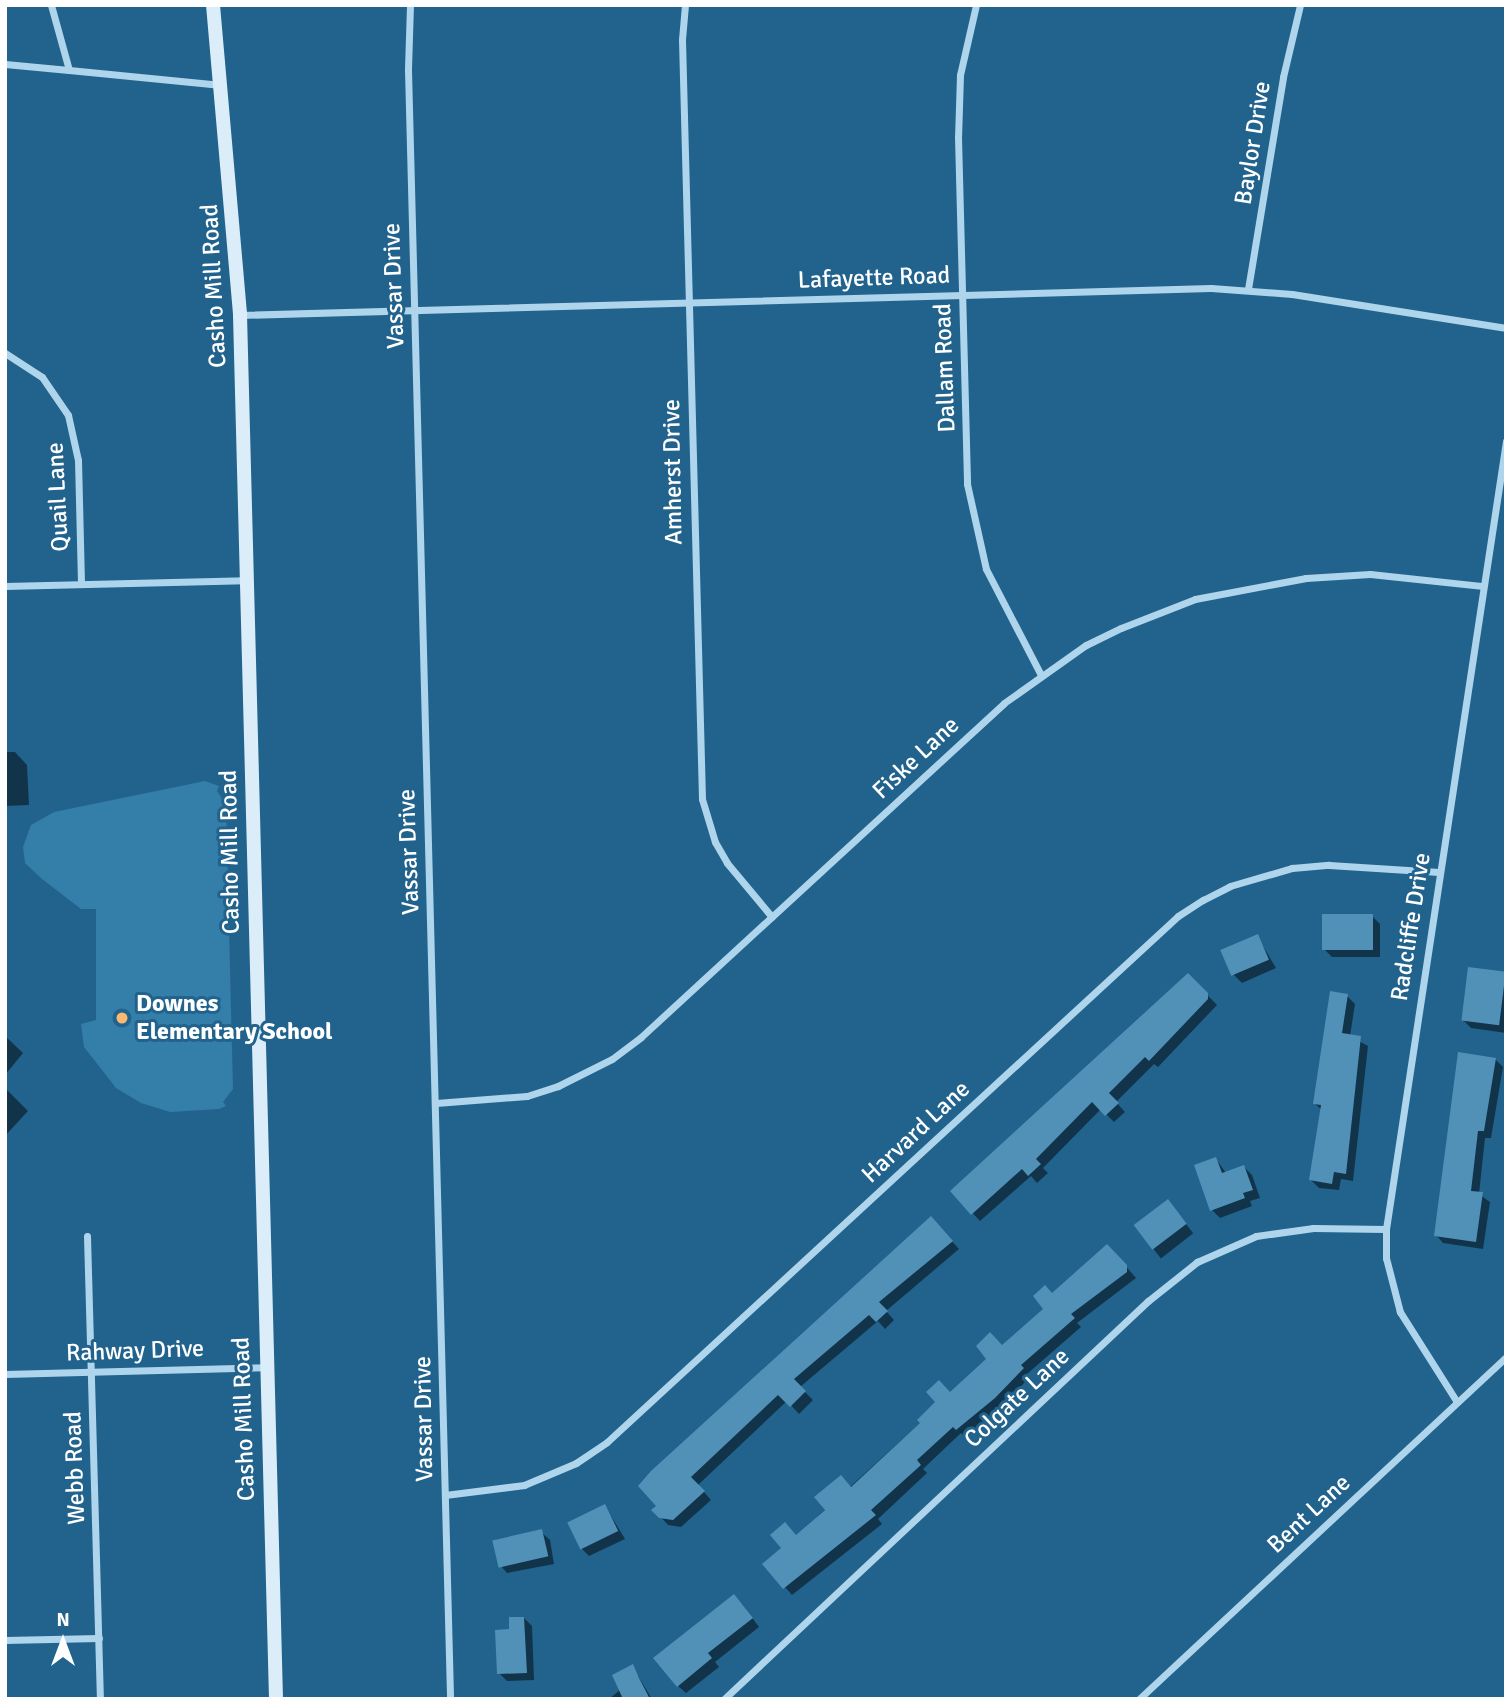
<!DOCTYPE html>
<style>
body{margin:0}
#map{position:relative;width:1511px;height:1704px;overflow:hidden;background:#21638d;font-family:Signika,sans-serif}
div>[style]{position:absolute}
.green>*{inset:0;background:#347eaa}
.shadow>*{inset:0;background:#0007;transform-origin:0 0}
.building>*{inset:0;background:#5191b8;transform-origin:0 0}
.street>*{height:7px;margin:-3.5px;padding:0 3.5px;transform-origin:3.5px;border-radius:3.5px;background:#aed5ec}
.secondary>*{height:14px;margin:-7px;padding:0 7px;transform-origin:7px;border-radius:7px;background:#daedf9}
.dots>*{width:19px;height:19px;translate:-50% -50%;box-sizing:border-box;border:4px solid #21638d;border-radius:50%}
span{translate:-50% -50%;white-space:nowrap;text-align:center;line-height:1.15;-webkit-text-stroke:6px #21638d;paint-order:stroke}
.street-label{font-size:24px;color:#fff}
.poi-label{font-size:24px;color:#fff;font-weight:700}
.left{translate:0 -50%;text-align:left}
.frame{position:absolute;inset:0;border:7px solid #fff;pointer-events:none}
.north{position:absolute;left:28px;top:1606px;width:70px;height:70px;-webkit-text-stroke:5px #21638d;paint-order:stroke;rotate:0deg;font-size:19px;font-weight:700;line-height:28px;text-align:center;color:#fff}
.north::after{content:'';display:block;margin:auto;width:24px;height:32px;background:#fff;clip-path:polygon(50% 0,100% 100%,50% 72%,0 100%)}
</style>
<div id="map">
<div class="green">
<div style="clip-path:polygon(205px 781px,219px 786px,217px 791px,226px 805px,233px 1089px,223px 1102px,226px 1106px,219px 1109px,170px 1112px,141px 1103px,116px 1088px,84px 1047px,81px 1024px,96px 1020px,96px 909px,81px 909px,42px 879px,25px 863px,23px 847px,31px 825px,54px 812px)"></div>
</div>
<div class="shadow">
<div style="clip-path:polygon(5px 752px,15px 752px,27px 765px,29px 805px,5px 806px)"></div>
<div style="clip-path:polygon(1372px 916px,1380px 924px,1380px 957px,1332px 957px,1324px 949px)"></div>
<div style="clip-path:polygon(1257px 936px,1276px 968px,1242px 983px,1234px 975px)"></div>
<div style="clip-path:polygon(1506px 974px,1506px 1033px,1471px 1028px,1463px 1020px)"></div>
<div style="clip-path:polygon(1188px 975px,1217px 1005px,1158px 1067px,1154px 1064px,1116px 1102px,1125px 1112px,1114px 1122px,1101px 1109px,1043px 1168px,1048px 1173px,1037px 1183px,1031px 1176px,980px 1221px,953px 1192px)"></div>
<div style="clip-path:polygon(1347px 996px,1355px 1004px,1350px 1036px,1368px 1046px,1353px 1181px,1341px 1179px,1339px 1190px,1319px 1188px,1311px 1180px,1322px 1110px,1315px 1104px)"></div>
<div style="clip-path:polygon(5px 1036px,23px 1053px,5px 1075px)"></div>
<div style="clip-path:polygon(1495px 1059px,1503px 1067px,1491px 1138px,1485px 1138px,1479px 1194px,1490px 1202px,1483px 1249px,1443px 1243px,1436px 1235px)"></div>
<div style="clip-path:polygon(5px 1088px,28px 1111px,5px 1136px)"></div>
<div style="clip-path:polygon(1216px 1159px,1226px 1173px,1244px 1167px,1252px 1175px,1260px 1198px,1250px 1201px,1252px 1206px,1220px 1218px,1212px 1210px)"></div>
<div style="left:1168px;top:1201px;width:41px;height:41px;rotate:52deg"></div>
<div style="clip-path:polygon(938px 1226px,959px 1249px,886px 1311px,894px 1320px,885px 1329px,878px 1321px,800px 1387px,813px 1400px,799px 1414px,787px 1401px,698px 1485px,711px 1500px,681px 1527px,668px 1525px,654px 1510px)"></div>
<div style="clip-path:polygon(1115px 1254px,1136px 1278px,1077px 1323px,1081px 1327px,1027px 1374px,1030px 1377px,1002px 1406px,965px 1437px,961px 1433px,923px 1469px,927px 1473px,878px 1519px,882px 1524px,792px 1595px,765px 1564px,1046px 1309px,1053px 1295px)"></div>
<div style="clip-path:polygon(605px 1506px,625px 1539px,589px 1556px,581px 1548px)"></div>
<div style="clip-path:polygon(542px 1533px,550px 1540px,554px 1564px,507px 1573px,500px 1565px)"></div>
<div style="clip-path:polygon(742px 1604px,759px 1627px,715px 1662px,719px 1667px,686px 1693px,678px 1686px)"></div>
<div style="clip-path:polygon(524px 1618px,532px 1626px,534px 1680px,507px 1681px,499px 1673px)"></div>
<div style="clip-path:polygon(632px 1666px,652px 1699px,609px 1699px,621px 1689px)"></div>
</div>
<div class="building">
<div style="left:1322px;top:914px;width:51px;height:36px"></div>
<div style="left:1258px;top:934px;width:28px;height:41px;rotate:67deg"></div>
<div style="left:1468px;top:967px;width:38px;height:54px;rotate:7deg"></div>
<div style="clip-path:polygon(1188px 973px,1208px 993px,1208px 999px,1149px 1061px,1145px 1057px,1109px 1093px,1119px 1103px,1105px 1116px,1092px 1102px,1036px 1159px,1041px 1164px,1028px 1176px,1022px 1169px,971px 1215px,950px 1191px)"></div>
<div style="clip-path:polygon(1330px 991px,1348px 994px,1342px 1033px,1361px 1036px,1346px 1174px,1334px 1172px,1332px 1184px,1309px 1180px,1321px 1105px,1313px 1104px)"></div>
<div style="clip-path:polygon(1458px 1052px,1496px 1058px,1484px 1131px,1478px 1131px,1471px 1191px,1483px 1192px,1476px 1242px,1434px 1236px)"></div>
<div style="clip-path:polygon(1216px 1157px,1222px 1173px,1244px 1165px,1253px 1190px,1243px 1193px,1245px 1198px,1210px 1211px,1194px 1165px)"></div>
<div style="left:1168px;top:1199px;width:31px;height:43px;rotate:53deg"></div>
<div style="clip-path:polygon(931px 1216px,953px 1241px,879px 1302px,888px 1311px,876px 1322px,869px 1315px,794px 1379px,806px 1391px,790px 1407px,778px 1395px,691px 1477px,705px 1491px,673px 1520px,659px 1518px,651px 1510px,656px 1506px,638px 1486px,651px 1471px)"></div>
<div style="clip-path:polygon(1107px 1244px,1127px 1265px,1127px 1272px,1071px 1314px,1075px 1318px,1021px 1365px,1024px 1368px,995px 1398px,956px 1430px,953px 1427px,917px 1460px,921px 1465px,871px 1510px,876px 1515px,783px 1589px,762px 1564px,781px 1548px,770px 1535px,785px 1522px,796px 1535px,825px 1510px,814px 1497px,841px 1475px,851px 1487px,920px 1423px,917px 1420px,935px 1402px,926px 1392px,939px 1380px,950px 1392px,986px 1359px,976px 1346px,990px 1332px,1002px 1345px,1043px 1309px,1033px 1296px,1045px 1285px,1052px 1293px)"></div>
<div style="left:605px;top:1504px;width:30px;height:42px;rotate:64deg"></div>
<div style="left:542px;top:1529px;width:28px;height:51px;rotate:77deg"></div>
<div style="clip-path:polygon(734px 1594px,753px 1618px,708px 1653px,712px 1658px,677px 1687px,653px 1658px)"></div>
<div style="clip-path:polygon(509px 1617px,524px 1617px,527px 1673px,497px 1674px,495px 1630px,509px 1629px)"></div>
<div style="clip-path:polygon(633px 1664px,639px 1678px,650px 1699px,623px 1699px,612px 1675px)"></div>
</div>
<div class="street">
<div style="left:51px;top:5px;width:67px;rotate:74.5deg"></div>
<div style="left:69px;top:70px;width:153px;rotate:5.6deg"></div>
<div style="left:410px;top:5px;width:65px;rotate:91.8deg"></div>
<div style="left:408px;top:70px;width:1630px;rotate:88.52deg"></div>
<div style="left:685px;top:5px;width:35px;rotate:95deg"></div>
<div style="left:682px;top:40px;width:759px;rotate:88.49deg"></div>
<div style="left:702px;top:799px;width:45px;rotate:73.2deg"></div>
<div style="left:715px;top:842px;width:24px;rotate:60deg"></div>
<div style="left:727px;top:863px;width:70px;rotate:50.2deg"></div>
<div style="left:976px;top:5px;width:72px;rotate:102.9deg"></div>
<div style="left:960px;top:75px;width:62px;rotate:91.8deg"></div>
<div style="left:958px;top:137px;width:347px;rotate:88.5deg"></div>
<div style="left:967px;top:484px;width:87px;rotate:77.4deg"></div>
<div style="left:986px;top:569px;width:119px;rotate:62.6deg"></div>
<div style="left:5px;top:64px;width:64px;rotate:5.4deg"></div>
<div style="left:1248px;top:289px;width:215px;rotate:-80.6deg"></div>
<div style="left:1283px;top:77px;width:74px;rotate:-76.7deg"></div>
<div style="left:240px;top:315px;width:971px;rotate:-1.59deg"></div>
<div style="left:1211px;top:288px;width:81px;rotate:4.2deg"></div>
<div style="left:1292px;top:294px;width:217px;rotate:9deg"></div>
<div style="left:5px;top:353px;width:44px;rotate:33deg"></div>
<div style="left:42px;top:377px;width:46px;rotate:55.6deg"></div>
<div style="left:68px;top:415px;width:46px;rotate:77.5deg"></div>
<div style="left:78px;top:460px;width:124px;rotate:88.6deg"></div>
<div style="left:5px;top:586px;width:240px;rotate:-1.4deg"></div>
<div style="left:436px;top:1103px;width:91px;rotate:-4.4deg"></div>
<div style="left:527px;top:1096px;width:33px;rotate:-18deg"></div>
<div style="left:558px;top:1086px;width:60px;rotate:-26.6deg"></div>
<div style="left:612px;top:1059px;width:36px;rotate:-37deg"></div>
<div style="left:641px;top:1037px;width:493px;rotate:-42.6deg"></div>
<div style="left:1004px;top:703px;width:100px;rotate:-35.3deg"></div>
<div style="left:1086px;top:645px;width:39px;rotate:-26deg"></div>
<div style="left:1121px;top:628px;width:79px;rotate:-21.4deg"></div>
<div style="left:1195px;top:599px;width:113px;rotate:-10.7deg"></div>
<div style="left:1306px;top:578px;width:64px;rotate:-3.6deg"></div>
<div style="left:1370px;top:574px;width:114px;rotate:6.1deg"></div>
<div style="left:87px;top:1236px;width:463px;rotate:88.4deg"></div>
<div style="left:5px;top:1374px;width:261px;rotate:-1.5deg"></div>
<div style="left:1457px;top:1402px;width:107px;rotate:-122.3deg"></div>
<div style="left:1400px;top:1312px;width:56px;rotate:-104.5deg"></div>
<div style="left:1386px;top:1258px;width:29px;rotate:-90deg"></div>
<div style="left:1386px;top:1229px;width:797px;rotate:-81.34deg"></div>
<div style="left:445px;top:1495px;width:80px;rotate:-7.2deg"></div>
<div style="left:524px;top:1485px;width:56px;rotate:-22.9deg"></div>
<div style="left:576px;top:1463px;width:37px;rotate:-34deg"></div>
<div style="left:607px;top:1442px;width:776px;rotate:-42.65deg"></div>
<div style="left:1178px;top:916px;width:30px;rotate:-33deg"></div>
<div style="left:1203px;top:900px;width:30px;rotate:-27deg"></div>
<div style="left:1230px;top:886px;width:65px;rotate:-16.2deg"></div>
<div style="left:1292px;top:868px;width:37px;rotate:-5deg"></div>
<div style="left:1329px;top:865px;width:110px;rotate:3.6deg"></div>
<div style="left:5px;top:1640px;width:94px;rotate:-1.2deg"></div>
<div style="left:724px;top:1699px;width:582px;rotate:-43.19deg"></div>
<div style="left:1148px;top:1301px;width:63px;rotate:-38.5deg"></div>
<div style="left:1197px;top:1262px;width:64px;rotate:-23.8deg"></div>
<div style="left:1256px;top:1236px;width:58px;rotate:-8deg"></div>
<div style="left:1313px;top:1228px;width:73px;rotate:0.8deg"></div>
<div style="left:1139px;top:1699px;width:502px;rotate:-42.98deg"></div>
</div>
<div class="secondary">
<div style="left:213px;top:5px;width:311px;rotate:85deg"></div>
<div style="left:240px;top:315px;width:1384px;rotate:88.51deg"></div>
</div>
<div class="dots">
<div style="left:122px;top:1018px;background:#f9b970"></div>
</div>
<div class="street-label">
<span style="left:1253px;top:143px;rotate:-81deg">Baylor Drive</span>
<span style="left:874px;top:278px;rotate:-2deg">Lafayette Road</span>
<span style="left:214px;top:286px;rotate:-93deg">Casho Mill Road</span>
<span style="left:394px;top:286px;rotate:-92deg">Vassar Drive</span>
<span style="left:945px;top:368px;rotate:-92deg">Dallam Road</span>
<span style="left:673px;top:472px;rotate:-91deg">Amherst Drive</span>
<span style="left:58px;top:497px;rotate:-93deg">Quail Lane</span>
<span style="left:916px;top:758px;rotate:-43deg">Fiske Lane</span>
<span style="left:230px;top:852px;rotate:-91deg">Casho Mill Road</span>
<span style="left:409px;top:852px;rotate:-92deg">Vassar Drive</span>
<span style="left:1411px;top:927px;rotate:-81deg">Radcliffe Drive</span>
<span style="left:916px;top:1132px;rotate:-43deg">Harvard Lane</span>
<span style="left:135px;top:1351px;rotate:-2deg">Rahway Drive</span>
<span style="left:1017px;top:1398px;rotate:-43deg">Colgate Lane</span>
<span style="left:244px;top:1419px;rotate:-92deg">Casho Mill Road</span>
<span style="left:424px;top:1419px;rotate:-91deg">Vassar Drive</span>
<span style="left:75px;top:1468px;rotate:-92deg">Webb Road</span>
<span style="left:1309px;top:1514px;rotate:-43deg">Bent Lane</span>
</div>
<div class="poi-label">
<span class="left" style="left:136px;top:1018px">Downes<br>Elementary School</span>
</div>
<div class="frame"></div>
<div class="north">N</div>
</div>
